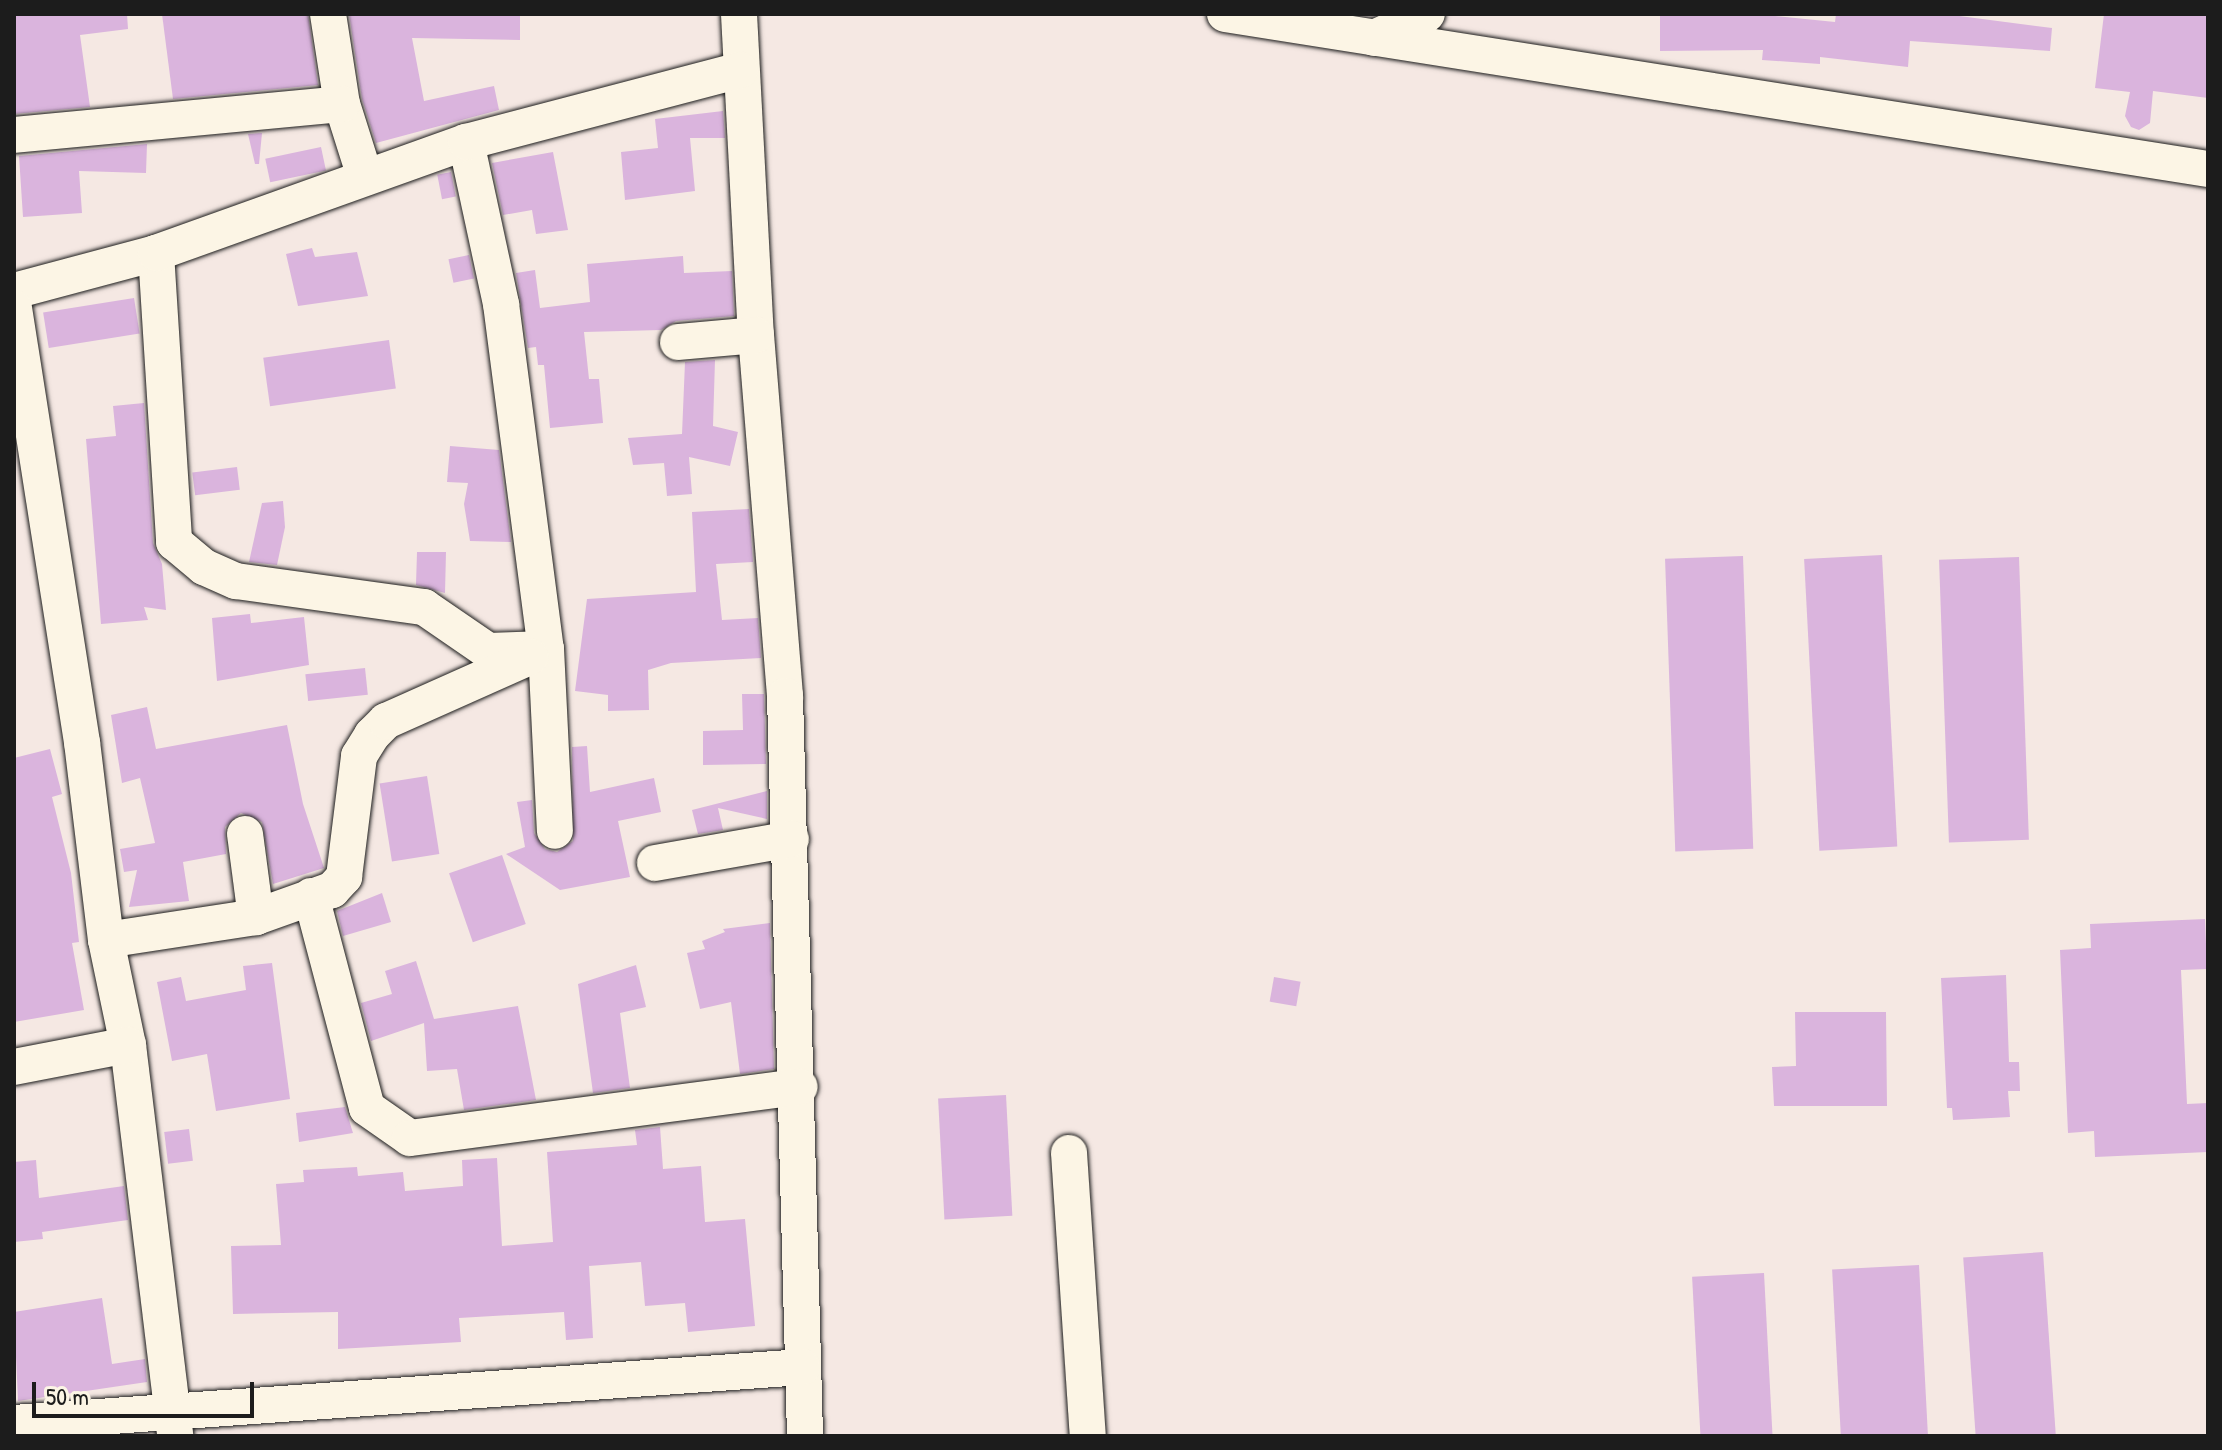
<!DOCTYPE html>
<style>
body{margin:0}
#map{position:relative;width:2222px;height:1450px;overflow:hidden;background:#f5e8e3;font-family:"Patrick Hand",sans-serif}
div>[style]{position:absolute}
.building>*{inset:0;background:#dab4dd;transform-origin:0 0}
.roads{filter:drop-shadow(0 0 2px #1c1c1c) drop-shadow(0 0 2px #1c1c1c)}
.minor>*{height:36px;margin:-18px;padding:0 18px;transform-origin:18px;border-radius:18px;background:#fcf5e5}
span{translate:-50% -50%;white-space:nowrap;text-align:center;line-height:1.15;-webkit-text-stroke:6px #fcf5e5;paint-order:stroke}
.frame{position:absolute;inset:0;border:16px solid #1c1c1c;pointer-events:none}
.scale{position:absolute;left:32px;top:1382px;width:222px;height:36px;box-sizing:border-box;border:4px solid #1c1c1c;border-top:0;padding-left:10px;font-size:24px;line-height:28px;white-space:nowrap;color:#1c1c1c;-webkit-text-stroke:6px #fcf5e5;paint-order:stroke}
</style>
<div id="map">
<div class="building">
<div style="clip-path:polygon(127px 14px,128px 29px,80px 35px,90px 107px,14px 114px,14px 16px)"></div>
<div style="clip-path:polygon(162px 14px,308px 14px,318px 85px,173px 99px)"></div>
<div style="clip-path:polygon(349px 14px,520px 14px,520px 40px,412px 38px,424px 101px,494px 86px,499px 110px,376px 143px,362px 99px)"></div>
<div style="clip-path:polygon(1660px 14px,1755px 14px,1835px 22px,1836px 14px,1944px 14px,2052px 28px,2050px 51px,1910px 41px,1908px 67px,1820px 57px,1820px 64px,1762px 60px,1763px 50px,1660px 51px)"></div>
<div style="clip-path:polygon(2104px 14px,2208px 14px,2208px 98px,2153px 91px,2150px 123px,2139px 130px,2131px 127px,2125px 116px,2130px 92px,2095px 88px)"></div>
<div style="clip-path:polygon(723px 111px,725px 138px,690px 138px,695px 191px,625px 200px,621px 152px,658px 148px,655px 119px)"></div>
<div style="clip-path:polygon(262px 133px,259px 164px,255px 164px,248px 134px)"></div>
<div style="clip-path:polygon(147px 144px,146px 173px,79px 171px,82px 213px,23px 217px,19px 156px)"></div>
<div style="left:321px;top:147px;width:24px;height:57px;rotate:78deg"></div>
<div style="clip-path:polygon(553px 152px,568px 230px,536px 234px,532px 210px,503px 215px,492px 163px)"></div>
<div style="left:451px;top:172px;width:25px;height:14px;rotate:79deg"></div>
<div style="clip-path:polygon(312px 248px,315px 257px,357px 252px,368px 296px,298px 306px,286px 254px)"></div>
<div style="left:469px;top:255px;width:24px;height:21px;rotate:78deg"></div>
<div style="clip-path:polygon(683px 256px,684px 273px,732px 271px,734px 316px,676px 321px,661px 330px,584px 332px,589px 379px,599px 379px,603px 423px,550px 428px,544px 365px,538px 365px,536px 347px,528px 348px,516px 273px,535px 270px,540px 308px,590px 302px,587px 264px)"></div>
<div style="left:134px;top:298px;width:36px;height:92px;rotate:81deg"></div>
<div style="left:389px;top:340px;width:49px;height:127px;rotate:82deg"></div>
<div style="clip-path:polygon(715px 360px,713px 426px,738px 432px,730px 466px,689px 457px,692px 494px,667px 496px,664px 463px,633px 465px,628px 438px,682px 434px,685px 362px)"></div>
<div style="clip-path:polygon(144px 403px,153px 543px,162px 564px,166px 610px,144px 607px,148px 620px,101px 624px,86px 439px,116px 436px,113px 406px)"></div>
<div style="clip-path:polygon(450px 446px,499px 450px,511px 542px,470px 541px,464px 504px,468px 483px,447px 482px)"></div>
<div style="left:237px;top:467px;width:23px;height:45px;rotate:83deg"></div>
<div style="clip-path:polygon(283px 501px,285px 527px,277px 565px,249px 562px,262px 503px)"></div>
<div style="clip-path:polygon(749px 509px,753px 562px,716px 564px,722px 620px,758px 618px,761px 658px,671px 663px,648px 670px,649px 710px,608px 711px,608px 695px,575px 691px,587px 599px,696px 592px,692px 512px)"></div>
<div style="clip-path:polygon(417px 552px,446px 552px,445px 593px,416px 585px)"></div>
<div style="left:1882px;top:555px;width:292px;height:78px;rotate:87deg"></div>
<div style="left:1743px;top:556px;width:293px;height:78px;rotate:88deg"></div>
<div style="left:2019px;top:557px;width:283px;height:80px;rotate:88deg"></div>
<div style="clip-path:polygon(250px 614px,251px 623px,304px 617px,309px 665px,217px 681px,212px 618px)"></div>
<div style="left:365px;top:668px;width:27px;height:60px;rotate:84deg"></div>
<div style="clip-path:polygon(742px 694px,764px 694px,766px 764px,703px 765px,703px 731px,743px 730px)"></div>
<div style="clip-path:polygon(147px 707px,156px 749px,287px 725px,303px 804px,324px 868px,273px 884px,262px 822px,241px 813px,225px 827px,226px 854px,183px 862px,189px 901px,129px 907px,137px 870px,124px 872px,120px 849px,155px 843px,140px 778px,122px 783px,111px 715px)"></div>
<div style="clip-path:polygon(587px 746px,590px 792px,654px 778px,661px 812px,618px 821px,630px 877px,560px 890px,506px 854px,525px 847px,517px 802px,532px 800px,534px 833px,545px 849px,557px 852px,573px 841px,572px 747px)"></div>
<div style="clip-path:polygon(50px 749px,62px 794px,52px 797px,71px 873px,79px 942px,72px 943px,84px 1010px,14px 1022px,14px 758px)"></div>
<div style="left:427px;top:776px;width:79px;height:48px;rotate:81deg"></div>
<div style="clip-path:polygon(767px 791px,767px 819px,718px 808px,723px 830px,698px 834px,692px 810px)"></div>
<div style="left:502px;top:855px;width:73px;height:56px;rotate:71deg"></div>
<div style="clip-path:polygon(382px 893px,391px 922px,343px 936px,337px 911px)"></div>
<div style="clip-path:polygon(2205px 919px,2207px 969px,2181px 970px,2187px 1104px,2208px 1103px,2208px 1152px,2095px 1157px,2094px 1131px,2068px 1133px,2060px 950px,2091px 948px,2090px 924px)"></div>
<div style="clip-path:polygon(770px 923px,774px 1069px,740px 1074px,731px 1002px,700px 1009px,687px 953px,705px 949px,702px 941px,725px 932px,723px 929px)"></div>
<div style="clip-path:polygon(416px 961px,434px 1019px,518px 1006px,536px 1100px,464px 1110px,457px 1069px,427px 1071px,424px 1023px,371px 1041px,361px 1003px,392px 994px,385px 971px)"></div>
<div style="clip-path:polygon(272px 963px,290px 1099px,216px 1111px,207px 1054px,172px 1061px,157px 982px,181px 977px,186px 1001px,246px 990px,243px 966px)"></div>
<div style="clip-path:polygon(636px 965px,646px 1007px,620px 1013px,630px 1088px,593px 1093px,578px 984px)"></div>
<div style="clip-path:polygon(2006px 975px,2009px 1062px,2019px 1062px,2020px 1091px,2008px 1091px,2010px 1117px,1953px 1120px,1952px 1108px,1947px 1108px,1941px 978px)"></div>
<div style="left:1274px;top:977px;width:27px;height:25px;rotate:10deg"></div>
<div style="clip-path:polygon(1795px 1012px,1886px 1012px,1887px 1106px,1774px 1106px,1772px 1067px,1796px 1066px)"></div>
<div style="left:1006px;top:1095px;width:121px;height:68px;rotate:87deg"></div>
<div style="clip-path:polygon(345px 1107px,353px 1133px,299px 1142px,296px 1113px)"></div>
<div style="clip-path:polygon(660px 1127px,663px 1169px,701px 1166px,705px 1222px,745px 1219px,755px 1326px,688px 1332px,685px 1303px,645px 1306px,641px 1262px,589px 1266px,593px 1338px,566px 1340px,564px 1312px,459px 1318px,461px 1342px,338px 1349px,338px 1312px,233px 1314px,231px 1246px,281px 1245px,276px 1184px,304px 1182px,303px 1170px,357px 1167px,358px 1176px,403px 1172px,405px 1191px,463px 1186px,462px 1160px,497px 1158px,502px 1246px,553px 1242px,547px 1152px,637px 1145px,635px 1130px)"></div>
<div style="left:189px;top:1129px;width:32px;height:25px;rotate:83deg"></div>
<div style="clip-path:polygon(36px 1160px,39px 1198px,124px 1186px,128px 1220px,42px 1232px,43px 1239px,14px 1242px,14px 1162px)"></div>
<div style="left:2043px;top:1252px;width:184px;height:80px;rotate:86deg"></div>
<div style="left:1919px;top:1265px;width:171px;height:87px;rotate:87deg"></div>
<div style="left:1764px;top:1273px;width:163px;height:72px;rotate:87deg"></div>
<div style="clip-path:polygon(102px 1298px,112px 1364px,145px 1359px,147px 1382px,18px 1401px,14px 1312px)"></div>
</div>
<div class="roads">
<div class="minor">
<div style="left:328px;top:14px;width:91px;rotate:81.2deg"></div>
<div style="left:342px;top:104px;width:77px;rotate:72.5deg"></div>
<div style="left:739px;top:14px;width:321px;rotate:87deg"></div>
<div style="left:756px;top:335px;width:362px;rotate:85.4deg"></div>
<div style="left:785px;top:696px;width:740px;rotate:88.45deg"></div>
<div style="left:1225px;top:14px;width:995px;rotate:8.96deg"></div>
<div style="left:1374px;top:38px;width:58px;rotate:-24.4deg"></div>
<div style="left:14px;top:135px;width:329px;rotate:-5.4deg"></div>
<div style="left:466px;top:142px;width:166px;rotate:77.8deg"></div>
<div style="left:501px;top:304px;width:348px;rotate:82.6deg"></div>
<div style="left:546px;top:649px;width:182px;rotate:87.2deg"></div>
<div style="left:156px;top:253px;width:290px;rotate:86.4deg"></div>
<div style="left:174px;top:542px;width:39px;rotate:40deg"></div>
<div style="left:204px;top:567px;width:35px;rotate:24deg"></div>
<div style="left:236px;top:581px;width:190px;rotate:7.9deg"></div>
<div style="left:424px;top:607px;width:78px;rotate:34.5deg"></div>
<div style="left:488px;top:651px;width:58px;rotate:-2deg"></div>
<div style="left:14px;top:291px;width:147px;rotate:-15deg"></div>
<div style="left:156px;top:253px;width:329px;rotate:-19.7deg"></div>
<div style="left:466px;top:142px;width:283px;rotate:-14.7deg"></div>
<div style="left:14px;top:308px;width:439px;rotate:81.1deg"></div>
<div style="left:82px;top:742px;width:199px;rotate:83.1deg"></div>
<div style="left:106px;top:940px;width:107px;rotate:78.2deg"></div>
<div style="left:128px;top:1045px;width:394px;rotate:83.1deg"></div>
<div style="left:678px;top:342px;width:78px;rotate:-5.1deg"></div>
<div style="left:245px;top:834px;width:84px;rotate:82.5deg"></div>
<div style="left:655px;top:863px;width:138px;rotate:-10deg"></div>
<div style="left:311px;top:896px;width:219px;rotate:75.2deg"></div>
<div style="left:367px;top:1108px;width:52px;rotate:34.9deg"></div>
<div style="left:410px;top:1138px;width:393px;rotate:-7.5deg"></div>
<div style="left:106px;top:940px;width:152px;rotate:-8.7deg"></div>
<div style="left:256px;top:917px;width:81px;rotate:-19.6deg"></div>
<div style="left:332px;top:890px;width:18px;rotate:-47deg"></div>
<div style="left:344px;top:877px;width:122px;rotate:-82.9deg"></div>
<div style="left:359px;top:756px;width:25px;rotate:-58deg"></div>
<div style="left:372px;top:735px;width:20px;rotate:-45deg"></div>
<div style="left:386px;top:721px;width:158px;rotate:-24deg"></div>
<div style="left:14px;top:1067px;width:116px;rotate:-10.9deg"></div>
<div style="left:1069px;top:1153px;width:284px;rotate:86.2deg"></div>
<div style="left:14px;top:1423px;width:790px;rotate:-4.06deg"></div>
</div>
</div>
<div class="frame"></div>
<div class="scale">50 m</div>
</div>
